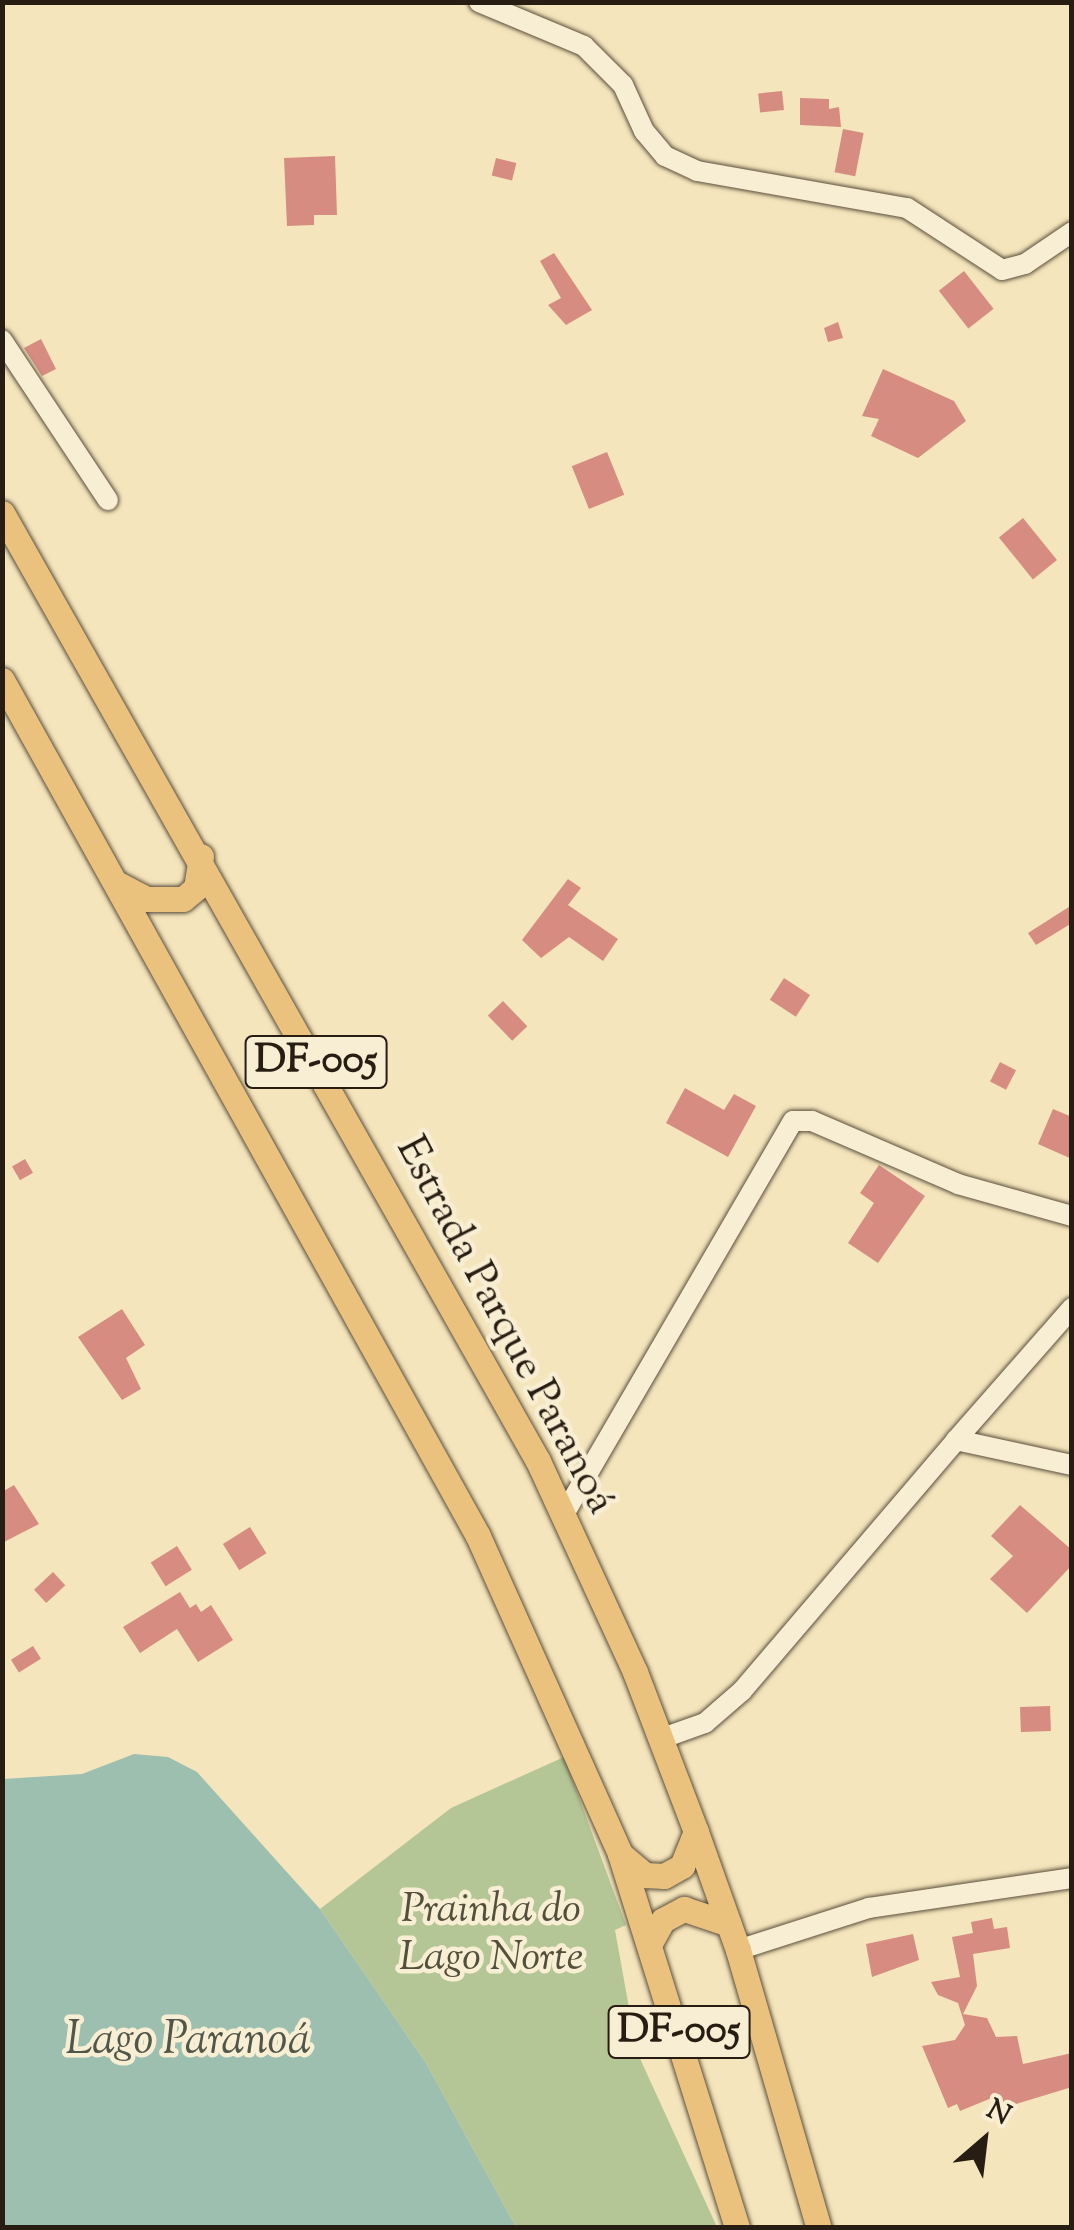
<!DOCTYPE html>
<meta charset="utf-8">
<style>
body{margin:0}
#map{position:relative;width:1074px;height:2230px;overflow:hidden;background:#f5e5bc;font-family:"Sorts Mill Goudy",serif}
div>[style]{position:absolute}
.green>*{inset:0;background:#b5c696}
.water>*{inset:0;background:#9cbfaf}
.building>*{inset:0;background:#d68c80;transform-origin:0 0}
.roads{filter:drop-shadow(0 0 2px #5a4f3c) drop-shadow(0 0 2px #5a4f3c)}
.minor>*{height:20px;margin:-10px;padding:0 10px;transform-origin:10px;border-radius:10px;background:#f8eed3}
.major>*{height:25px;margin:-12.5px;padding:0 12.5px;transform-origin:12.5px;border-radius:12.5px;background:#eac27e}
span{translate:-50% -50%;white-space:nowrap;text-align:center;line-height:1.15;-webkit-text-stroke:9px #f8eed3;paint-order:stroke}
.shield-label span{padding:2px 8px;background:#f8eed3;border:2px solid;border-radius:8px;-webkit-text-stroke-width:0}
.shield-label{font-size:40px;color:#271d12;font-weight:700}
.street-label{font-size:42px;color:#271d12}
.park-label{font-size:42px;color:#52503a;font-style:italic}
.water-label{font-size:45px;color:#505649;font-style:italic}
.frame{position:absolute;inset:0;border:5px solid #271d12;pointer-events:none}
.north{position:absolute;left:934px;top:2090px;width:100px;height:100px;-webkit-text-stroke:8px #f8eed3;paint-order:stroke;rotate:28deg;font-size:28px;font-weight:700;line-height:40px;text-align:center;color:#271d12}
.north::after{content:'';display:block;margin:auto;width:35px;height:45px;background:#271d12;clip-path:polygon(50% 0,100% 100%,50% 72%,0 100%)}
</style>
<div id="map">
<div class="green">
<div style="clip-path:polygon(564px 1757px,626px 1925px,615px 1930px,637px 2052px,717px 2227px,516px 2227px,426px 2063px,320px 1909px,451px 1808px)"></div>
</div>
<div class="water">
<div style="clip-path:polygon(134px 1754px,168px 1757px,197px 1772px,320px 1909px,426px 2063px,516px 2227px,3px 2227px,3px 1779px,82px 1774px)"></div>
</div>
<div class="building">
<div style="left:782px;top:91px;width:19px;height:24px;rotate:84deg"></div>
<div style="clip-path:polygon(800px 98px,829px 99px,829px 109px,839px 107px,841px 127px,800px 125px)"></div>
<div style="left:843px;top:129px;width:21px;height:44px;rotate:11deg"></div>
<div style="clip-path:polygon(335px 156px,337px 215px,314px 215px,314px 225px,287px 226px,284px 158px)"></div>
<div style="left:496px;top:158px;width:21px;height:18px;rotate:14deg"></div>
<div style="clip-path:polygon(554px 253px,592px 310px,566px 325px,548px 305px,561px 298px,540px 261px)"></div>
<div style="left:964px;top:271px;width:48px;height:32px;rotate:52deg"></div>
<div style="clip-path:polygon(838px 322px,843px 338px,828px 342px,824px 328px)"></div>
<div style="clip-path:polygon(41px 339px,56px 369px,42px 376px,24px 348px)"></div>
<div style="clip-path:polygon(883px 369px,954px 401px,966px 421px,918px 458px,871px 436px,879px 419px,862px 416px)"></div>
<div style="left:607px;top:452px;width:46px;height:38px;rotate:68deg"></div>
<div style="left:1023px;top:518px;width:54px;height:31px;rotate:51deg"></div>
<div style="clip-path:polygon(568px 879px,581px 888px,568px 905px,618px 939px,603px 961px,569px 937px,541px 958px,522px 940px)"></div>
<div style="clip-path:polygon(1072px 905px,1072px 923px,1036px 945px,1028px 933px)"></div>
<div style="left:784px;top:978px;width:31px;height:26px;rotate:33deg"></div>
<div style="left:503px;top:1001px;width:35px;height:21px;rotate:46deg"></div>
<div style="left:1000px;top:1062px;width:18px;height:22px;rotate:27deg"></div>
<div style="clip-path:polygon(685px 1088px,724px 1110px,734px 1094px,756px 1106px,728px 1157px,666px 1123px)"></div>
<div style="clip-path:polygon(1053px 1109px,1072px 1117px,1072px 1159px,1038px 1144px)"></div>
<div style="left:25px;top:1159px;width:16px;height:15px;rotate:60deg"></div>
<div style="clip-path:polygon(879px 1165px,925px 1196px,878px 1263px,848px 1243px,874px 1203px,860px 1193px)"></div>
<div style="clip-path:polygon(122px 1309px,145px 1345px,126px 1358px,141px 1389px,122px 1400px,78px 1337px)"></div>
<div style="clip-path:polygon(14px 1485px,39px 1524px,2px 1543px,2px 1492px)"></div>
<div style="clip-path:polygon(1020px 1505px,1072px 1550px,1072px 1565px,1027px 1613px,990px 1579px,1013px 1556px,991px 1536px)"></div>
<div style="left:250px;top:1527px;width:31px;height:32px;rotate:58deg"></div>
<div style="left:177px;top:1546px;width:28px;height:31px;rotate:58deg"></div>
<div style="left:53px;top:1572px;width:18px;height:26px;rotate:47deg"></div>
<div style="clip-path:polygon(180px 1592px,190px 1608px,196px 1604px,201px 1612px,211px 1605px,233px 1640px,198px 1662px,177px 1629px,140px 1653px,123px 1627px)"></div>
<div style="left:33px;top:1646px;width:15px;height:26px;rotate:58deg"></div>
<div style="left:1050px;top:1706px;width:25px;height:30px;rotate:88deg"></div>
<div style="clip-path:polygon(992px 1918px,994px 1929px,1007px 1927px,1010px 1948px,973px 1954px,977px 1986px,963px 2014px,987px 2018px,996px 2037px,1017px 2036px,1023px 2064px,1072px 2053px,1072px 2087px,1000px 2109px,994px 2097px,960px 2111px,957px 2104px,948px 2108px,922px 2046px,955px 2040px,965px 2025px,958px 2003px,938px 1995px,931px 1982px,960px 1977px,952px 1937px,973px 1933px,971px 1922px)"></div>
<div style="clip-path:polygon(913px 1934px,919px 1960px,872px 1977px,866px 1944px)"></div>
</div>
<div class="roads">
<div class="minor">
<div style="left:479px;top:2px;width:114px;rotate:22.7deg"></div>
<div style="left:584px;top:46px;width:55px;rotate:45deg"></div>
<div style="left:623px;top:85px;width:51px;rotate:65.5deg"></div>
<div style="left:644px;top:131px;width:33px;rotate:50deg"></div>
<div style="left:665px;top:156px;width:35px;rotate:25deg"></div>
<div style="left:697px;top:171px;width:213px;rotate:10deg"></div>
<div style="left:907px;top:208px;width:113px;rotate:33.1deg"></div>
<div style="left:1002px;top:270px;width:24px;rotate:-15deg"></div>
<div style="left:1025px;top:264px;width:57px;rotate:-34.2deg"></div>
<div style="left:2px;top:340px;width:192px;rotate:56.5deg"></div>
<div style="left:956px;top:1440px;width:176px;rotate:-48.7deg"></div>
<div style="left:563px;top:1516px;width:457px;rotate:-59.8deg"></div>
<div style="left:793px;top:1121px;width:19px"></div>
<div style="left:812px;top:1121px;width:159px;rotate:23.3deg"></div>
<div style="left:958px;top:1184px;width:118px;rotate:15.7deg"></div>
<div style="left:660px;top:1739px;width:48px;rotate:-19.6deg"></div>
<div style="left:705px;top:1723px;width:49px;rotate:-40.9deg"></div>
<div style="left:742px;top:1691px;width:330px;rotate:-49.5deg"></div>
<div style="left:956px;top:1440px;width:119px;rotate:12.2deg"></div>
<div style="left:738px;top:1950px;width:138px;rotate:-17.8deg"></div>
<div style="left:869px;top:1908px;width:205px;rotate:-8.4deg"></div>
</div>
<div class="major">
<div style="left:2px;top:513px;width:1089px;rotate:60.52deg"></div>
<div style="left:538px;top:1461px;width:232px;rotate:65.3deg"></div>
<div style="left:635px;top:1672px;width:171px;rotate:69.1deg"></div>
<div style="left:696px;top:1832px;width:125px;rotate:70.4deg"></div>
<div style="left:738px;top:1950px;width:290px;rotate:73.8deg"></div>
<div style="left:2px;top:680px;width:979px;rotate:60.92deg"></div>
<div style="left:478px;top:1536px;width:348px;rotate:65.9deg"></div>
<div style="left:620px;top:1854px;width:392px;rotate:72.6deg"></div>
<div style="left:120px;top:885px;width:30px;rotate:28deg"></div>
<div style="left:146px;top:899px;width:37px"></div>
<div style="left:183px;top:899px;width:17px;rotate:-40deg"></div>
<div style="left:196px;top:888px;width:32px;rotate:-81deg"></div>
<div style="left:620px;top:1854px;width:33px;rotate:40deg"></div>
<div style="left:645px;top:1875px;width:19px;rotate:3deg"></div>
<div style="left:664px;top:1876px;width:21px;rotate:-29deg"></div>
<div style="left:682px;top:1866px;width:37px;rotate:-68deg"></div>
<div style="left:650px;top:1943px;width:26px;rotate:-61deg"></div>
<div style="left:663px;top:1920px;width:24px;rotate:-28deg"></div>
<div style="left:684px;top:1909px;width:47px;rotate:18.4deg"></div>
</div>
</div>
<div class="shield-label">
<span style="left:316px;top:1062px">DF-005</span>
<span style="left:679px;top:2032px">DF-005</span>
</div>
<div class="street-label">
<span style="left:504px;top:1326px;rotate:62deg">Estrada Parque Paranoá</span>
</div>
<div class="park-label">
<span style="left:491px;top:1935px">Prainha do<br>Lago Norte</span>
</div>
<div class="water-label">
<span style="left:188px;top:2042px">Lago Paranoá</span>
</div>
<div class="frame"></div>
<div class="north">N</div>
</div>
